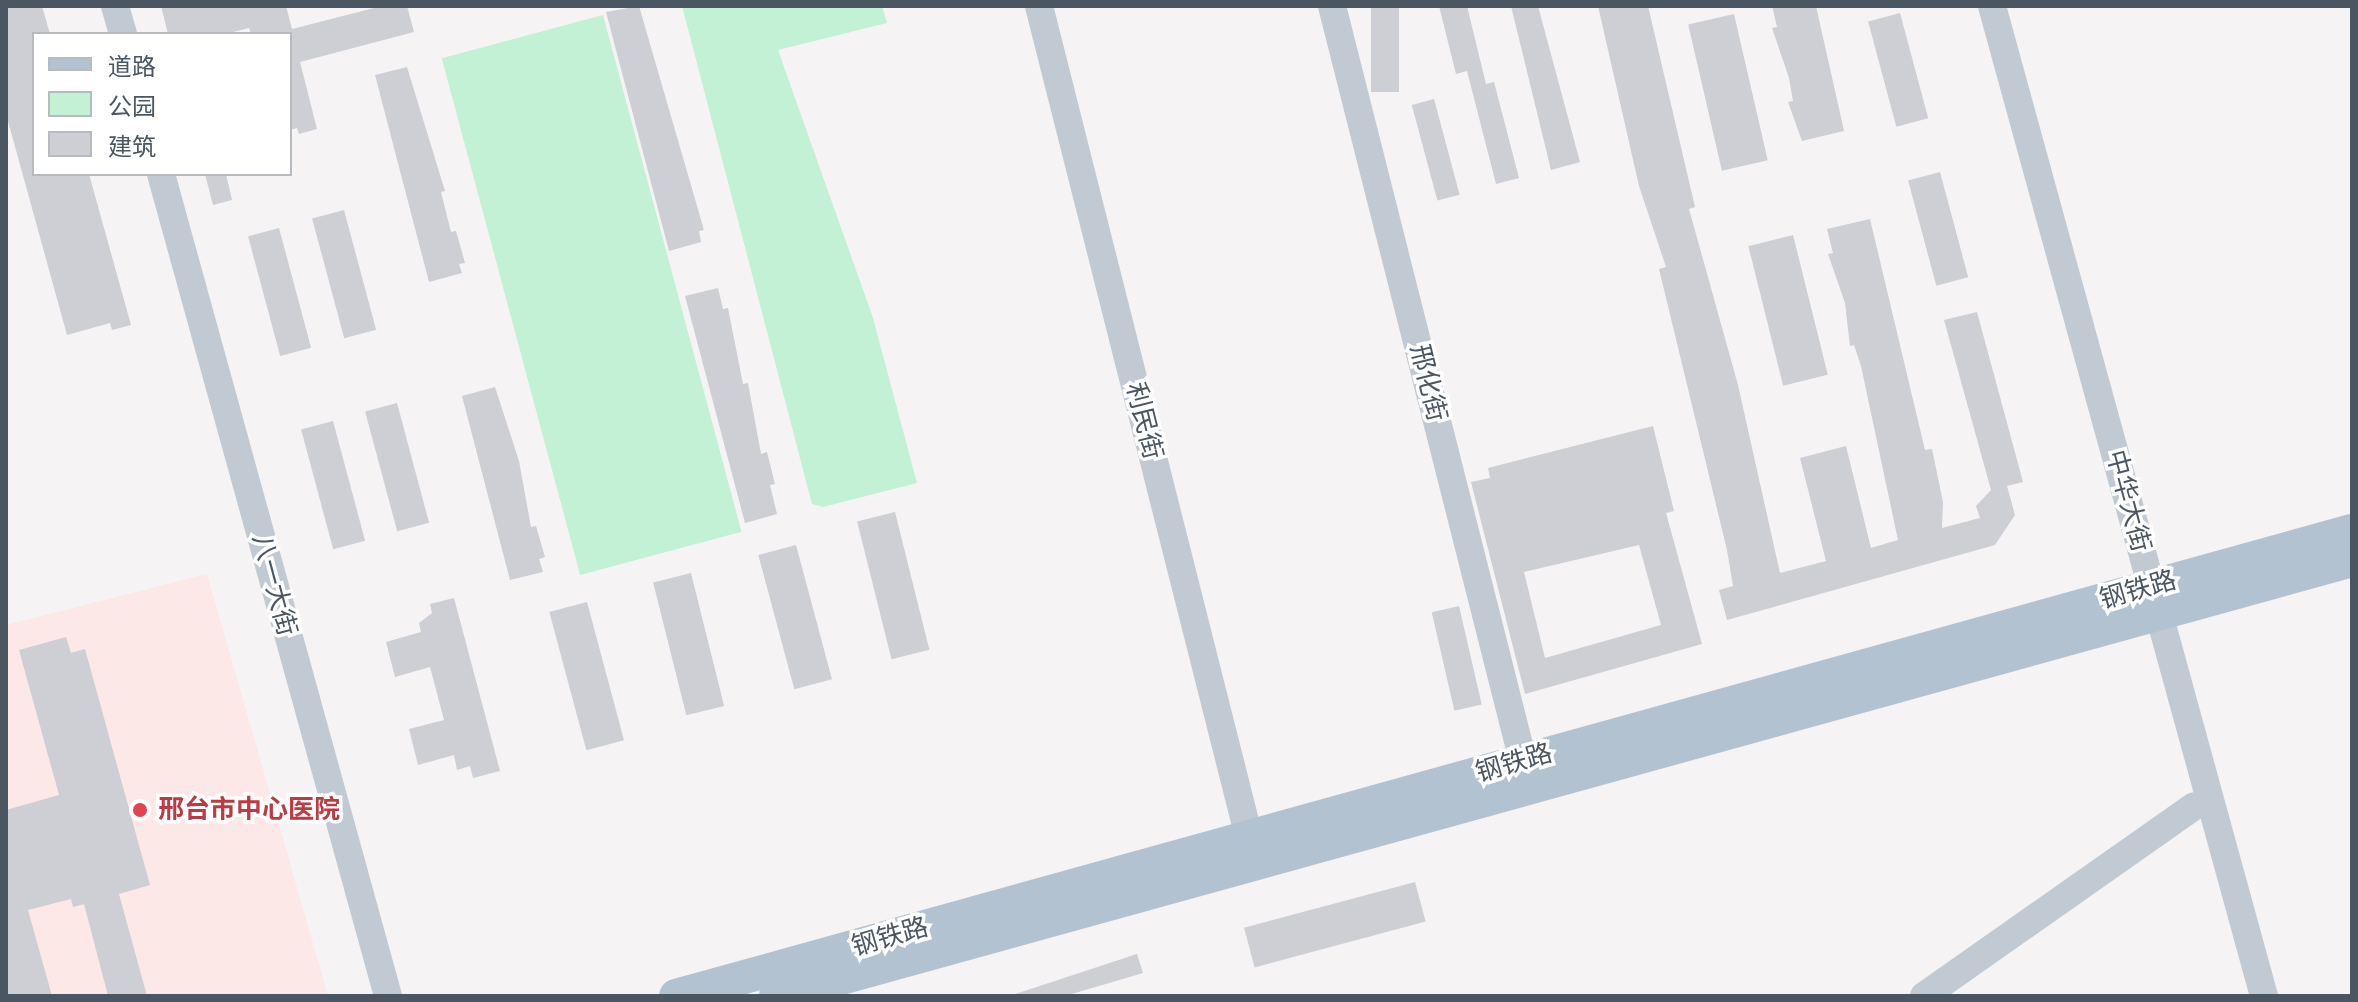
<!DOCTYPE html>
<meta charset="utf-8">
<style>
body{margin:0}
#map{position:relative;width:2358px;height:1002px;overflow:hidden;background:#f5f3f3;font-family:"DejaVu Sans","Noto Sans SC",sans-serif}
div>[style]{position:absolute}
.medical>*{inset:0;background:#fce8e6}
.green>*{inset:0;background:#c3f1d5;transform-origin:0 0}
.building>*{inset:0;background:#cdcfd5;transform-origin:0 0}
.minor>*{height:28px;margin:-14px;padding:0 14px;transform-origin:14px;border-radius:14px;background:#c1cad2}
.major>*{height:34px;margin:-17px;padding:0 17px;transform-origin:17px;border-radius:17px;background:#b3c2d1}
.dots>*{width:22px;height:22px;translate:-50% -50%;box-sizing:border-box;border:4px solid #fff;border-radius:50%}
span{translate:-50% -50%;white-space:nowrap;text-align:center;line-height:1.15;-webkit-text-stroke:7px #fff;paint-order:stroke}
.street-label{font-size:26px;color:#4a5661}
.health-label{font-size:26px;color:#be3a42;font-weight:700}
.left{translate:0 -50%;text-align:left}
.frame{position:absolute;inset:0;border:8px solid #4a5661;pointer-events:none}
.legend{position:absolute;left:32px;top:32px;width:260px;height:144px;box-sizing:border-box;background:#fff;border:2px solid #b7bbc0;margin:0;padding:10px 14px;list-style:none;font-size:24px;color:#4a5661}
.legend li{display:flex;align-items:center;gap:16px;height:40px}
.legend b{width:40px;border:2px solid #b7bbc0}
</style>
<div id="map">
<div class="medical">
<div style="clip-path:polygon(207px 574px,328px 996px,6px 996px,6px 625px)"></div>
</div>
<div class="green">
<div style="clip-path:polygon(682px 6px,882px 6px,887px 23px,778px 50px,873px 318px,917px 483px,823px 507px,812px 504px)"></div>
<div style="left:603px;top:15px;width:535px;height:167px;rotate:75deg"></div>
</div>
<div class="building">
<div style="clip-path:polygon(6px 6px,42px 6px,50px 34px,34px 34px,34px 174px,89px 174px,131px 325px,112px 330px,110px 323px,67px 335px,6px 114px)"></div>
<div style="clip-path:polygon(161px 6px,286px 6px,292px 29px,382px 6px,407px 6px,414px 32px,300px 62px,317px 129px,299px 134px,297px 128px,290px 130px,290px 34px,251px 34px,249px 28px,225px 34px,168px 34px)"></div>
<div style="clip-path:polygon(639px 6px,704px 230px,699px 231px,701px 242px,669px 251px,606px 12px)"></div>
<div style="left:1371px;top:6px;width:28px;height:86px"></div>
<div style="clip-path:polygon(1439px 6px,1467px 6px,1486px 84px,1494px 82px,1519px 178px,1496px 184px,1467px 71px,1456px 74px)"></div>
<div style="clip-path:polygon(1511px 6px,1538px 6px,1580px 162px,1551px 170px)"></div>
<div style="clip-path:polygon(1598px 6px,1648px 6px,1695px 207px,1689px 209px,1738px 385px,1780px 573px,1826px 561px,1800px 458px,1846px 446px,1871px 548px,1898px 540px,1861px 366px,1854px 345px,1850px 346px,1845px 303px,1828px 254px,1833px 253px,1827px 229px,1870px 219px,1925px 450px,1932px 449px,1943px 502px,1942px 528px,1980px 518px,1976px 506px,1991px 490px,1944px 320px,1977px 312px,2023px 482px,2007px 486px,2015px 515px,1995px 545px,1727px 620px,1719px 590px,1733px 586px,1727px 550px,1659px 269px,1666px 267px,1639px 186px)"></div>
<div style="clip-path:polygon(1772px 6px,1816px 6px,1844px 131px,1802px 141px,1788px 102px,1793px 101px,1789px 78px,1772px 28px,1777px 27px)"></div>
<div style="left:1900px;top:13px;width:109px;height:33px;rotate:75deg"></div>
<div style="left:1734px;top:14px;width:150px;height:47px;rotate:77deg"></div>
<div style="clip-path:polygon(407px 67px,445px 191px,441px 192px,451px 232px,456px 231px,465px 263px,459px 264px,462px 273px,429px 282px,375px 75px)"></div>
<div style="left:1434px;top:99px;width:99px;height:23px;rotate:75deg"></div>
<div style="left:1940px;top:172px;width:109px;height:33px;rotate:75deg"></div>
<div style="clip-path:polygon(205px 174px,226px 174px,232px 200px,213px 205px)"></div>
<div style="left:344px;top:210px;width:124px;height:33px;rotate:75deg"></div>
<div style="left:279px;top:228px;width:124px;height:32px;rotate:75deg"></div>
<div style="left:1793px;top:235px;width:144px;height:46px;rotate:76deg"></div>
<div style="clip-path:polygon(718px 288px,723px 309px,728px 308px,743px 384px,748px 383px,761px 454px,767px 452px,775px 484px,770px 485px,777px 514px,745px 523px,685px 296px)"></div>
<div style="clip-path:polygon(495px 387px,519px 461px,531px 527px,536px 526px,545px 557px,539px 559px,543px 572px,510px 580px,462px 396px)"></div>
<div style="left:397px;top:403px;width:124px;height:33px;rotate:75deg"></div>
<div style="left:333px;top:421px;width:124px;height:33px;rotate:75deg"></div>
<div style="clip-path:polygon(evenodd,1653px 426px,1674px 511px,1666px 513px,1702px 644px,1525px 694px,1471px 482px,1490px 478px,1488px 468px,1653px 426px,1639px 545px,1661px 625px,1545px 658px,1524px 572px,1639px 545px)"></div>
<div style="left:895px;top:512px;width:142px;height:39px;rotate:76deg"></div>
<div style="left:796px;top:545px;width:139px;height:39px;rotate:75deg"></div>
<div style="left:691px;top:573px;width:137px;height:39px;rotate:76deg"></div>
<div style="clip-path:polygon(454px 598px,500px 771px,473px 778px,470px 766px,457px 770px,454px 755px,418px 765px,409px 729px,444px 720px,430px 667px,395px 677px,386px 642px,421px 632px,419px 623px,432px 613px,430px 604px)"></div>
<div style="left:587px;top:602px;width:143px;height:39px;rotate:75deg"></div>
<div style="left:1459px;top:606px;width:101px;height:28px;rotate:77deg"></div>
<div style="clip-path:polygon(66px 637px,71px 653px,85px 649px,150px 885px,119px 894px,147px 996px,108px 996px,84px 904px,73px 907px,71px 899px,28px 910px,52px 996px,6px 996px,6px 810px,59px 795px,19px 650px)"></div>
<div style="left:1415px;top:882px;width:41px;height:177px;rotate:75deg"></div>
<div style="clip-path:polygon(1137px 954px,1143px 973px,1065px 996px,1009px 996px)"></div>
</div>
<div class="minor">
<div style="left:115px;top:6px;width:29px;rotate:74deg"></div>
<div style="left:1039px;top:6px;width:857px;rotate:75.82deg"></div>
<div style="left:1332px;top:6px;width:779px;rotate:75.8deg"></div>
<div style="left:1992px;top:6px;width:1027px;rotate:74.64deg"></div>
<div style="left:161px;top:174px;width:853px;rotate:74.56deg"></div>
<div style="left:1924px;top:996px;width:330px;rotate:-35.1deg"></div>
</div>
<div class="major">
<div style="left:676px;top:996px;width:1739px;rotate:-15.51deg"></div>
<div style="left:776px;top:996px;width:1635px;rotate:-15.46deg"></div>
</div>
<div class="dots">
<div style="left:140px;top:810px;background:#e0444e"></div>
</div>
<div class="street-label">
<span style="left:1428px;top:383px;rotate:76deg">邢化街</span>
<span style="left:1144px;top:421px;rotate:76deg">利民街</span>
<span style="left:2128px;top:501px;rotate:75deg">中华大街</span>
<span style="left:274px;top:585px;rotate:75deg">八一大街</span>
<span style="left:2138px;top:590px;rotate:-16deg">钢铁路</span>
<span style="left:1514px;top:763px;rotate:-16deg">钢铁路</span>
<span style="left:890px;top:937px;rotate:-16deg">钢铁路</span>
</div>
<div class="health-label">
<span class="left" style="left:158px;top:810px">邢台市中心医院</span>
</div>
<div class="frame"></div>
<ul class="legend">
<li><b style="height:10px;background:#b3c2d1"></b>道路</li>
<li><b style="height:22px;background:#c3f1d5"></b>公园</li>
<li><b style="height:22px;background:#cdcfd5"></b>建筑</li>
</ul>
</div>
